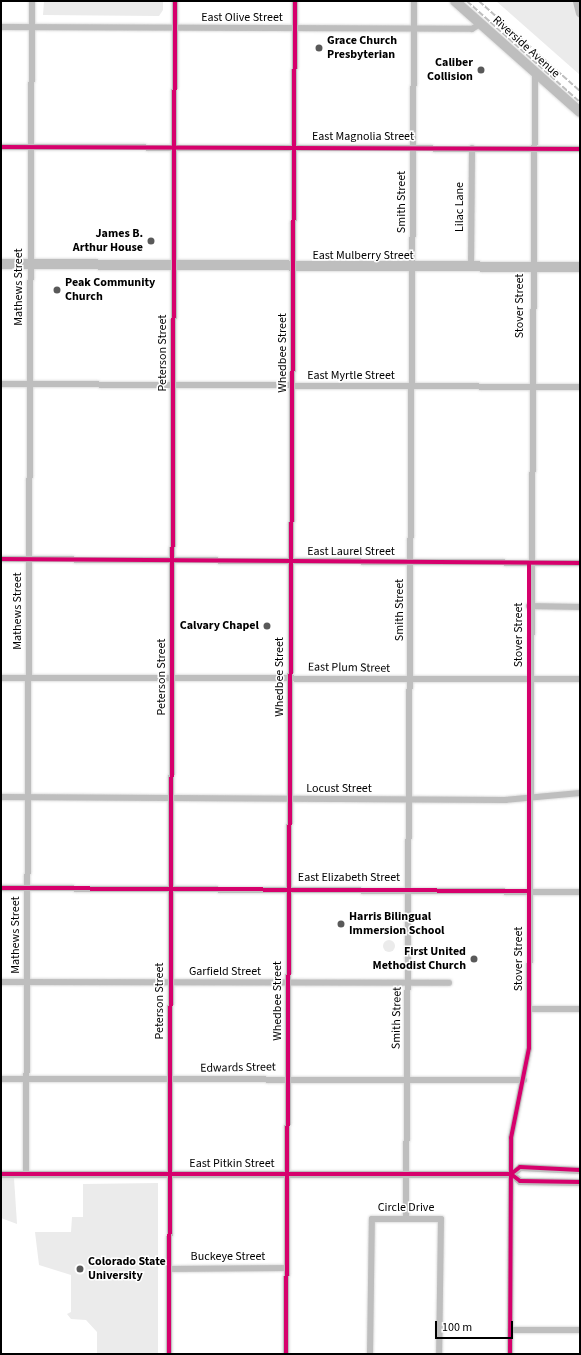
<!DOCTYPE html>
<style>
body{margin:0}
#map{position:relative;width:581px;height:1355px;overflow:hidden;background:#fff;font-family:"Source Sans 3",sans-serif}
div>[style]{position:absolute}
.green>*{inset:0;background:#ebebeb}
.round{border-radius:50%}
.river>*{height:9px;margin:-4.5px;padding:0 4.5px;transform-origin:4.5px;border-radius:4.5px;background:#bdbdbd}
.roads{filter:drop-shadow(0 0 1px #dbdbdb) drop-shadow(0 0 1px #dbdbdb)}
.minor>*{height:6px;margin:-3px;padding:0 3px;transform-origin:3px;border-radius:3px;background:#bebebe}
.tertiary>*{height:7px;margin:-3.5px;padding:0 3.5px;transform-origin:3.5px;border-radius:3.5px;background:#bebebe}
.trunk>*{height:10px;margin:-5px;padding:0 5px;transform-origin:5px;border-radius:5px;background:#bebebe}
.rail>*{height:1.5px;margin-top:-0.75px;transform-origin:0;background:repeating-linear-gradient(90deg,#bebebe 0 6px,transparent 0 8px)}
.cycleway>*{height:4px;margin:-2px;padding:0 2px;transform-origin:2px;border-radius:2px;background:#d6006c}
.dots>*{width:11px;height:11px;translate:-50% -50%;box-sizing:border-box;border:2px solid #fff;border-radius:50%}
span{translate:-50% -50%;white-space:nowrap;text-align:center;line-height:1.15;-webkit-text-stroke:3px #fff;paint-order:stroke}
.street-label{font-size:12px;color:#000}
.poi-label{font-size:12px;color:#000;font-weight:700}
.left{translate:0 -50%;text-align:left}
.right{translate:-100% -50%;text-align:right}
.frame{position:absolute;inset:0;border:2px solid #000;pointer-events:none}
.scale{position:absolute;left:435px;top:1321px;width:78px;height:18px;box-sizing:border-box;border:2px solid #000;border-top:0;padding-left:5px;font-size:12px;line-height:14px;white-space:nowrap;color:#000;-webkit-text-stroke:3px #fff;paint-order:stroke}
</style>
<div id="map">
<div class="green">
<div style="clip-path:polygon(44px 1px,163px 1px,163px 10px,159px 16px,43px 15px)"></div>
<div style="clip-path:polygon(496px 1px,580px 1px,580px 75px)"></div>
<div class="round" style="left:383px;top:940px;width:12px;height:12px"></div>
<div style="clip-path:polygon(1px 1178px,14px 1178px,17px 1224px,1px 1218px)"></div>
<div style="clip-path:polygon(158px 1183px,158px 1354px,97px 1354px,97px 1332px,86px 1320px,71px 1319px,67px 1314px,71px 1312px,71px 1275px,39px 1265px,35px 1232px,71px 1232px,72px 1217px,83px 1217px,83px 1184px)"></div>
</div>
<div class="river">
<div style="left:577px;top:1px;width:12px;rotate:76deg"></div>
</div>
<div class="roads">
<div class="minor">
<div style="left:1px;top:27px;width:471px;rotate:0.2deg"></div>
<div style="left:472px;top:29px;width:9px;rotate:-32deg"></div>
<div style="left:1px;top:147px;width:579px;rotate:0.2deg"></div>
<div style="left:471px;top:267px;width:119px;rotate:-89.5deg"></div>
<div style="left:1px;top:384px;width:579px;rotate:0.3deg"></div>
<div style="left:1px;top:559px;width:579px;rotate:0.4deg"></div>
<div style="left:529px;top:606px;width:51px;rotate:1.1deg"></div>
<div style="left:1px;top:678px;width:579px;rotate:0.1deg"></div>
<div style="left:1px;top:797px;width:504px;rotate:0.34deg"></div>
<div style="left:505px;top:800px;width:75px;rotate:-5.3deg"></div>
<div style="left:1px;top:888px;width:579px;rotate:0.4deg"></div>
<div style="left:1px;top:982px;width:448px;rotate:0.1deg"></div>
<div style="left:529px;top:1009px;width:51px"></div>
<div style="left:1px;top:1079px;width:523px;rotate:0.11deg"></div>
<div style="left:26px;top:1174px;width:1173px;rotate:-89.71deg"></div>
<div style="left:406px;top:1219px;width:1218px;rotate:-89.62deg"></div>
<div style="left:169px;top:1269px;width:118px;rotate:-0.5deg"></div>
<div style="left:510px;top:1330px;width:70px"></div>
<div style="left:169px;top:1354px;width:1353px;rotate:-89.75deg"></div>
<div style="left:286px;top:1354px;width:1353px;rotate:-89.62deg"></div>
<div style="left:370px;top:1354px;width:135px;rotate:-89.2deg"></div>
<div style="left:372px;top:1219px;width:69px"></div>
<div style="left:441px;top:1219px;width:135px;rotate:90.8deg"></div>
<div style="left:510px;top:1354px;width:216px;rotate:-89.7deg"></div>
<div style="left:511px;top:1138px;width:92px;rotate:-78.7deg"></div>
<div style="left:529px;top:1048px;width:975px;rotate:-89.65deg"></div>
</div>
<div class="tertiary">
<div style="left:1px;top:1174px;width:510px"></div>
<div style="left:511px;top:1174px;width:11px;rotate:-38deg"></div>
<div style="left:520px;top:1167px;width:60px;rotate:2.9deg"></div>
<div style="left:511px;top:1174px;width:11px;rotate:38deg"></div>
<div style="left:520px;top:1181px;width:60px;rotate:1deg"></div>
</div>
<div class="trunk">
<div style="left:455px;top:1px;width:167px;rotate:41.6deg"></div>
<div style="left:1px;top:264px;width:579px;rotate:0.3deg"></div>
</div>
</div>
<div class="rail">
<div style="left:467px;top:1px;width:152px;rotate:41.8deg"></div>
<div style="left:479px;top:1px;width:135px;rotate:41.7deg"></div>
</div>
<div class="cycleway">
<div style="left:1px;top:147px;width:579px;rotate:0.2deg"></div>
<div style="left:1px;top:559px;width:579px;rotate:0.4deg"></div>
<div style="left:1px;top:888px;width:528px;rotate:0.33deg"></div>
<div style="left:1px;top:1174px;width:510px"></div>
<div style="left:511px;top:1174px;width:11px;rotate:-38deg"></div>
<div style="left:520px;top:1167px;width:60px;rotate:2.9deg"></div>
<div style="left:511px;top:1174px;width:11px;rotate:38deg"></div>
<div style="left:520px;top:1181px;width:60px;rotate:1deg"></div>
<div style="left:169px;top:1354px;width:1353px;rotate:-89.75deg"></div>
<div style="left:286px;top:1354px;width:1353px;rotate:-89.62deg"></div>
<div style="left:510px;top:1354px;width:216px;rotate:-89.7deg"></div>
<div style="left:511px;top:1138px;width:92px;rotate:-78.7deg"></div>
<div style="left:529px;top:1048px;width:485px;rotate:-90deg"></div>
</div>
<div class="dots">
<div style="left:319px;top:48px;background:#595959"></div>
<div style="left:481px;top:70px;background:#595959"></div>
<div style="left:151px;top:241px;background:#595959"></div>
<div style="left:57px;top:290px;background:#595959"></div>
<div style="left:267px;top:626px;background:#595959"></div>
<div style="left:341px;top:924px;background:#595959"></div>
<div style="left:474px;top:959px;background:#595959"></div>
<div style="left:80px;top:1269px;background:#595959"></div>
</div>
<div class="street-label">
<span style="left:242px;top:18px">East Olive Street</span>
<span style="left:526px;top:47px;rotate:42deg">Riverside Avenue</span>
<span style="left:363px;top:137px">East Magnolia Street</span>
<span style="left:402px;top:202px;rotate:-90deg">Smith Street</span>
<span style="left:460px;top:207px;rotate:-90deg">Lilac Lane</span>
<span style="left:363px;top:256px">East Mulberry Street</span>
<span style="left:19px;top:287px;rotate:-90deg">Mathews Street</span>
<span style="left:520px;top:306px;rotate:-90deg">Stover Street</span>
<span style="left:163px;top:353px;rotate:-90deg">Peterson Street</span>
<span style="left:283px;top:353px;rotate:-90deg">Whedbee Street</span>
<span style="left:351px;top:376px">East Myrtle Street</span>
<span style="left:351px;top:552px">East Laurel Street</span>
<span style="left:400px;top:610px;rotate:-90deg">Smith Street</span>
<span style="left:18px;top:611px;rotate:-90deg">Mathews Street</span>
<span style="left:519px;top:635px;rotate:-90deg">Stover Street</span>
<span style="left:349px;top:668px;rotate:1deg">East Plum Street</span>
<span style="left:162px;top:677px;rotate:-90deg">Peterson Street</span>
<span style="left:280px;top:677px;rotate:-90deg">Whedbee Street</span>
<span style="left:339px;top:789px">Locust Street</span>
<span style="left:349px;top:878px">East Elizabeth Street</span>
<span style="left:16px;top:935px;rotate:-90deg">Mathews Street</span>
<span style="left:519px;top:959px;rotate:-90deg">Stover Street</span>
<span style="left:225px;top:972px">Garfield Street</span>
<span style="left:160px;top:1001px;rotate:-90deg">Peterson Street</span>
<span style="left:278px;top:1001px;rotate:-90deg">Whedbee Street</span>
<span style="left:397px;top:1018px;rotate:-89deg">Smith Street</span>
<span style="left:238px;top:1068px;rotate:-1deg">Edwards Street</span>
<span style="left:232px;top:1164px">East Pitkin Street</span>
<span style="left:406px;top:1208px">Circle Drive</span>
<span style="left:228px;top:1257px">Buckeye Street</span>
</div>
<div class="poi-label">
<span class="left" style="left:327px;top:48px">Grace Church<br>Presbyterian</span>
<span class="right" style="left:473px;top:70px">Caliber<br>Collision</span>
<span class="right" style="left:143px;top:241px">James B.<br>Arthur House</span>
<span class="left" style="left:65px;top:290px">Peak Community<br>Church</span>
<span class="right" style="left:259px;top:626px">Calvary Chapel</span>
<span class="left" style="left:349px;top:924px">Harris Bilingual<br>Immersion School</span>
<span class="right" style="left:466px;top:959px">First United<br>Methodist Church</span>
<span class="left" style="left:88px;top:1269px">Colorado State<br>University</span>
</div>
<div class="frame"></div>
<div class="scale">100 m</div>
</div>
